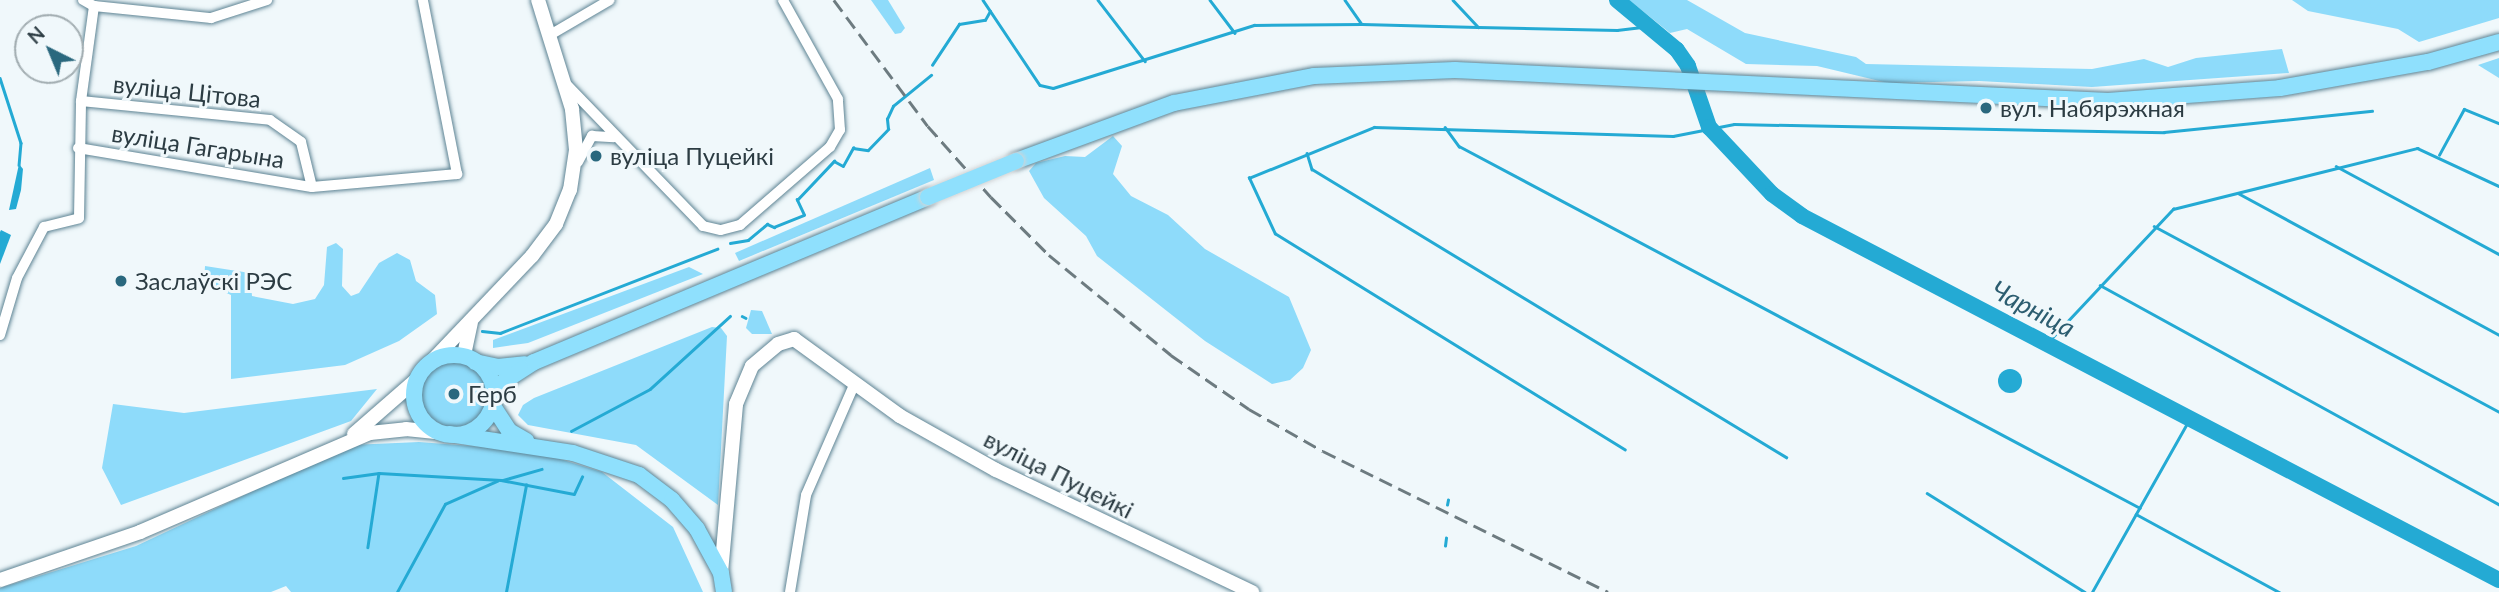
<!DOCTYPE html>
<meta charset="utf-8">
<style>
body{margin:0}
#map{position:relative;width:2499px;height:592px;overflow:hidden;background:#f0f8fb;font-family:Lato,sans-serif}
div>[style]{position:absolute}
.green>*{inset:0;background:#8edbfa}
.round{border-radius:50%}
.water>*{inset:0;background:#24aad4}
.stream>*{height:2.5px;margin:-1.25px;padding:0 1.25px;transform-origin:1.25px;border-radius:1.25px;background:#24aad4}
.river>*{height:16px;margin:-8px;padding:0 8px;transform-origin:8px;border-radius:8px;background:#24aad4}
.roads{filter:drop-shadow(0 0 2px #5e8494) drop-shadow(0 0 2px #5e8494)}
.street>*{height:10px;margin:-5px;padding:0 5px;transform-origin:5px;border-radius:5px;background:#fff}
.secondary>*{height:14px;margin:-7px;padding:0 7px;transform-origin:7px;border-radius:7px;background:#fff}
.primary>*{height:16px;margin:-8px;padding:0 8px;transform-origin:8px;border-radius:8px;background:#8fe0fd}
.primary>.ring{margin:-8px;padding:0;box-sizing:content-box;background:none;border:16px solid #8fe0fd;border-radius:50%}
.rail>*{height:2.5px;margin-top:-1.25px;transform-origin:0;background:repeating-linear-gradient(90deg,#6d7b80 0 14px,transparent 0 21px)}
.bridges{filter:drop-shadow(0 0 2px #d1d4d6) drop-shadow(0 0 2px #d1d4d6)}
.primary-bridge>*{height:16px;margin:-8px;padding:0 8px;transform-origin:8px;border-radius:8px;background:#8fe0fd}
.dots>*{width:19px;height:19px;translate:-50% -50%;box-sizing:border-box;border:4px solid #f0f8fb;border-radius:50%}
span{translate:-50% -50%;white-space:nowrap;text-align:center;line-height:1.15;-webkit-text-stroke:6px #f0f8fb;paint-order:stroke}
.street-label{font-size:24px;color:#2c3c43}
.poi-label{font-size:24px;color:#2c3c43}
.left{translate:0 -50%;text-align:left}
.water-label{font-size:26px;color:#2c5d70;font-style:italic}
.north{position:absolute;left:14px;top:14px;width:70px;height:70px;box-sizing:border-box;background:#f0f8fb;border:2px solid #a2adb1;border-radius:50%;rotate:317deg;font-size:19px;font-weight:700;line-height:28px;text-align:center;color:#2c3c43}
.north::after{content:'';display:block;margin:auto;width:24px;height:32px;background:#2a687e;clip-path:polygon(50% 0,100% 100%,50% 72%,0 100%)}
</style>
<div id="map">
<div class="green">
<div style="clip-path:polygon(871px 0,888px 0,905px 28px,901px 33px,895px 34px)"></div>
<div style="clip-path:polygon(1629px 0,1687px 0,1745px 33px,1856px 57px,1866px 64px,2092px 69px,2144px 59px,2168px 67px,2196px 58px,2282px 49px,2289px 73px,2092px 87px,1979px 81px,1888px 83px,1817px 66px,1746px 64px,1687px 29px,1670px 33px)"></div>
<div style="clip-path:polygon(2292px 0,2499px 0,2499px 18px,2419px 42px,2398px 29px,2308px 11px)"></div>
<div style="clip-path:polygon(2499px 58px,2499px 78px,2478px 65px)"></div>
<div style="clip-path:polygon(1113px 136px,1122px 146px,1113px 174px,1131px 196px,1168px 215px,1205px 249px,1289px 297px,1311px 350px,1303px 368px,1290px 380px,1272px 384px,1205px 341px,1097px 256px,1086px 236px,1044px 198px,1029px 171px,1036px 163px,1065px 156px,1085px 157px)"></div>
<div style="clip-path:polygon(930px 168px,934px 180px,739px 261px,735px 253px)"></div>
<div style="clip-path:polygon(336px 243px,343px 249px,342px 286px,351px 296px,359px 293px,379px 263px,397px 253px,410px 260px,416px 281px,435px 295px,437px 314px,399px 341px,345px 365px,231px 379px,231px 295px,204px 283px,205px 266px,250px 273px,252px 296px,293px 304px,315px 299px,324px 285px,327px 247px)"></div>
<div style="clip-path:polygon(689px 267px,703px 274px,528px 343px,493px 348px,493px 340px)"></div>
<div style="clip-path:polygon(751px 310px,762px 311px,772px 334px,752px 334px,746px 328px)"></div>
<div style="clip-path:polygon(712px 327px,721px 328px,727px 336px,718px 505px,636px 445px,528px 425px,518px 415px,523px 405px,534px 398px)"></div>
<div class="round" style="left:421px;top:361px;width:66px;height:66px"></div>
<div style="clip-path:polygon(377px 389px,351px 421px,121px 505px,102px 468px,113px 404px,184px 413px)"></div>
<div style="clip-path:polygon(419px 442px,534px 451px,602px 472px,673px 527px,703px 592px,291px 592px,286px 586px,271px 592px,0 592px,0 588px,136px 546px,351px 445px)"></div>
</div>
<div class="water">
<div style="clip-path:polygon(19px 164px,23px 169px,21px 190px,16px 209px,9px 210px)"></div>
<div style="clip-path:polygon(1px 230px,11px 235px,0 264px,0 232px)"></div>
<div class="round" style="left:1998px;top:369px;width:24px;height:24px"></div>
</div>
<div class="stream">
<div style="left:983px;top:0;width:102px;rotate:56.2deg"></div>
<div style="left:1040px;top:85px;width:13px;rotate:13deg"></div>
<div style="left:1053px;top:88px;width:211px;rotate:-17.4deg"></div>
<div style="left:1254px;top:25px;width:108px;rotate:-0.5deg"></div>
<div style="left:1098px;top:0;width:77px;rotate:52.4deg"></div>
<div style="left:1210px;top:0;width:41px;rotate:52.9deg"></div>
<div style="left:1345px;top:0;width:29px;rotate:55deg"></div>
<div style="left:1362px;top:24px;width:115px;rotate:1.5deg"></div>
<div style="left:1453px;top:0;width:37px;rotate:47deg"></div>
<div style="left:1478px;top:27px;width:139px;rotate:1.2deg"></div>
<div style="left:1617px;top:30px;width:31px;rotate:-7deg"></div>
<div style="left:932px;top:65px;width:49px;rotate:-56.6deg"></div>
<div style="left:959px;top:24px;width:26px;rotate:-9deg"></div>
<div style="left:985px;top:20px;width:10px;rotate:-61deg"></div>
<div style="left:0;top:78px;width:68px;rotate:72.1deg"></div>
<div style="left:21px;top:143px;width:22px;rotate:95deg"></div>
<div style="left:1445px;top:127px;width:24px;rotate:54deg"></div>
<div style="left:1459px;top:146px;width:771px;rotate:27.99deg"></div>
<div style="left:1307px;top:153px;width:17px;rotate:73deg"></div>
<div style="left:1312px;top:169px;width:555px;rotate:31.28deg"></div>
<div style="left:2439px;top:155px;width:52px;rotate:-61.5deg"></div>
<div style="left:2464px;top:109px;width:38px;rotate:22deg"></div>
<div style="left:2336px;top:166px;width:185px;rotate:28.4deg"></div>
<div style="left:2238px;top:193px;width:297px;rotate:28.5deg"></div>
<div style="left:2154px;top:226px;width:392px;rotate:28.3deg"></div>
<div style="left:730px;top:243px;width:18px;rotate:-9deg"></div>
<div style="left:748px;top:240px;width:25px;rotate:-40deg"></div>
<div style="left:767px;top:224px;width:8px;rotate:23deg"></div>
<div style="left:774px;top:227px;width:32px;rotate:-22deg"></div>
<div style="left:804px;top:215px;width:17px;rotate:-115deg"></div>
<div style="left:797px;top:200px;width:54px;rotate:-46.5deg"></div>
<div style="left:834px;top:161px;width:10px;rotate:29deg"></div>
<div style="left:843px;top:166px;width:21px;rotate:-61deg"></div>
<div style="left:853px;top:148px;width:15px;rotate:8deg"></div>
<div style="left:868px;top:150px;width:29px;rotate:-46deg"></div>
<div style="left:888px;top:129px;width:10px;rotate:-96deg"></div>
<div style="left:887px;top:119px;width:14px;rotate:-65deg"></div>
<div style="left:893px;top:106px;width:49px;rotate:-39.2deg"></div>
<div style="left:2100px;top:285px;width:455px;rotate:28.8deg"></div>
<div style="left:742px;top:316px;width:4px;rotate:27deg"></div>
<div style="left:482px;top:331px;width:18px;rotate:6deg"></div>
<div style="left:500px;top:333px;width:233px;rotate:-21.2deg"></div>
<div style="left:2048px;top:342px;width:183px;rotate:-46.8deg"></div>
<div style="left:2173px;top:209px;width:252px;rotate:-14deg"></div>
<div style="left:2417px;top:148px;width:90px;rotate:24.9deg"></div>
<div style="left:571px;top:431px;width:89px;rotate:-28deg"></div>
<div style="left:650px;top:389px;width:108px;rotate:-42.4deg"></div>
<div style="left:1625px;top:450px;width:411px;rotate:-148.3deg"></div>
<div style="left:1275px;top:234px;width:62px;rotate:-114.9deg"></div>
<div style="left:1249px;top:178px;width:135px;rotate:-22.2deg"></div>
<div style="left:1374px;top:127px;width:299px;rotate:1.7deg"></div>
<div style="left:1673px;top:136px;width:62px;rotate:-11.1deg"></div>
<div style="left:1734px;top:124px;width:430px;rotate:1.1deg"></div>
<div style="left:2164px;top:132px;width:209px;rotate:-5.8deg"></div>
<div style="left:379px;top:473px;width:122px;rotate:3.3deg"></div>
<div style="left:501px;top:480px;width:74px;rotate:10.9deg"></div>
<div style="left:574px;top:494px;width:19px;rotate:-65deg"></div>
<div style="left:343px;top:478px;width:36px;rotate:-8deg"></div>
<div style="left:379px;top:473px;width:75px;rotate:98.5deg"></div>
<div style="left:503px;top:480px;width:40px;rotate:-16deg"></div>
<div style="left:1927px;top:493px;width:186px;rotate:32.1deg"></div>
<div style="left:1447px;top:505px;width:5px;rotate:-79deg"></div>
<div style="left:2136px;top:514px;width:163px;rotate:28.6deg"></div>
<div style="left:1445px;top:546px;width:8px;rotate:-83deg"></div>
<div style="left:397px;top:592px;width:100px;rotate:-61.4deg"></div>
<div style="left:445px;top:504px;width:57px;rotate:-23.9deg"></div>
<div style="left:506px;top:592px;width:109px;rotate:-79.4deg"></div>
<div style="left:2092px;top:592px;width:200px;rotate:-60.6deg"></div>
</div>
<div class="river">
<div style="left:1617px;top:0;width:78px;rotate:39.8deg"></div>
<div style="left:1677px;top:50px;width:19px;rotate:55deg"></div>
<div style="left:1688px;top:66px;width:65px;rotate:71deg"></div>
<div style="left:1709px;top:127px;width:92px;rotate:46.8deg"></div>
<div style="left:1772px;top:194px;width:37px;rotate:36deg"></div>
<div style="left:1802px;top:216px;width:786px;rotate:27.58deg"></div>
</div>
<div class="roads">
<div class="street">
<div style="left:83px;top:0;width:13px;rotate:29deg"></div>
<div style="left:94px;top:6px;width:118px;rotate:5.9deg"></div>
<div style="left:211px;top:18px;width:59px;rotate:-17.8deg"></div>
<div style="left:550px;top:35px;width:69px;rotate:-30.3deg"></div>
<div style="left:567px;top:85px;width:196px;rotate:46deg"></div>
<div style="left:703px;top:226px;width:18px;rotate:13deg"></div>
<div style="left:721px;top:230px;width:20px;rotate:-15deg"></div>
<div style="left:740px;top:225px;width:119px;rotate:-40.9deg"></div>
<div style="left:830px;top:147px;width:20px;rotate:-60deg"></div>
<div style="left:840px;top:130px;width:31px;rotate:-94deg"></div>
<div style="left:838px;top:99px;width:113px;rotate:-119.1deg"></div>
<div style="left:81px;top:101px;width:190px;rotate:5.7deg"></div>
<div style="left:270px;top:120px;width:38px;rotate:35deg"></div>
<div style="left:301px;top:142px;width:46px;rotate:76.3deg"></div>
<div style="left:312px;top:187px;width:146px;rotate:-5.1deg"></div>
<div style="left:457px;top:174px;width:177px;rotate:-101.1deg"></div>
<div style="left:78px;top:148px;width:237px;rotate:9.5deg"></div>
<div style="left:578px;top:162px;width:30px;rotate:-62deg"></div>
<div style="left:592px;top:136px;width:22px;rotate:3deg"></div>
<div style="left:0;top:335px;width:59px;rotate:-73.4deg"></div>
<div style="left:17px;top:278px;width:58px;rotate:-62.1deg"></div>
<div style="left:44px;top:227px;width:36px;rotate:-14deg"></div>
<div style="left:79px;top:218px;width:117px;rotate:-89deg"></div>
<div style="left:81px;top:101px;width:96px;rotate:-82.2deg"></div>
<div style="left:790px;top:592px;width:98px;rotate:-80.6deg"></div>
<div style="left:806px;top:495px;width:120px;rotate:-66.4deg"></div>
</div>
<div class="secondary">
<div style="left:464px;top:355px;width:33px;rotate:-78deg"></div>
<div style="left:431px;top:362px;width:146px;rotate:-46.4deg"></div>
<div style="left:532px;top:256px;width:40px;rotate:-53deg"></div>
<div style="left:556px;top:224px;width:37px;rotate:-68deg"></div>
<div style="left:570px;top:190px;width:40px;rotate:-81.5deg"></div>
<div style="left:576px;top:150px;width:41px;rotate:-95.6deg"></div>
<div style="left:572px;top:109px;width:114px;rotate:-107.3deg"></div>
<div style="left:354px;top:434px;width:82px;rotate:-41.1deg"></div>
<div style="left:721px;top:573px;width:170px;rotate:-84.9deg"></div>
<div style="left:736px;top:404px;width:41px;rotate:-67.2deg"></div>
<div style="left:752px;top:366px;width:34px;rotate:-40deg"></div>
<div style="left:778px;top:344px;width:17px;rotate:-17deg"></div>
<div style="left:794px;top:339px;width:131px;rotate:36deg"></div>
<div style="left:900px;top:416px;width:110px;rotate:29.4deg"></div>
<div style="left:996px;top:470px;width:284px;rotate:25.5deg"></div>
<div style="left:0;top:580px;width:148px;rotate:-18.9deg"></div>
<div style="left:140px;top:532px;width:250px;rotate:-23.3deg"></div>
<div style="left:370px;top:433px;width:36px;rotate:-6deg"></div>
<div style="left:406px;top:429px;width:37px;rotate:6deg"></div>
</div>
<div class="primary">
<div style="left:1016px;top:161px;width:168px;rotate:-20.2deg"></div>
<div style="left:1174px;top:103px;width:143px;rotate:-10.9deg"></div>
<div style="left:1314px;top:76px;width:141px;rotate:-2.4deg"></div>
<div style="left:1455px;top:70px;width:654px;rotate:2.72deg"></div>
<div style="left:2108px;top:101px;width:172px;rotate:-4.3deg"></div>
<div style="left:2280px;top:88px;width:150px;rotate:-10deg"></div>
<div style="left:2428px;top:62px;width:74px;rotate:-15.7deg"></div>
<div class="ring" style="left:414px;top:355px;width:64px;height:64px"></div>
<div style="left:475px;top:362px;width:24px;rotate:12deg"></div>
<div style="left:498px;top:367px;width:27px;rotate:-6deg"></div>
<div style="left:494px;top:396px;width:13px;rotate:-63deg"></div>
<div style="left:500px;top:384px;width:40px;rotate:-32.9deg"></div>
<div style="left:534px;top:362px;width:427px;rotate:-22.7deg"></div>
<div style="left:493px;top:406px;width:30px;rotate:57deg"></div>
<div style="left:509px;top:431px;width:20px;rotate:30deg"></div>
<div style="left:449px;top:434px;width:125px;rotate:8.7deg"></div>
<div style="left:573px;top:453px;width:70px;rotate:18.4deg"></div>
<div style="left:639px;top:475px;width:41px;rotate:37.1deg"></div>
<div style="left:672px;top:500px;width:38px;rotate:49deg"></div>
<div style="left:697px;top:529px;width:50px;rotate:61.4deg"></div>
<div style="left:721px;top:573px;width:19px;rotate:81deg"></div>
</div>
</div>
<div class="rail">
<div style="left:834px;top:0;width:157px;rotate:53.3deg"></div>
<div style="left:928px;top:126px;width:95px;rotate:48.4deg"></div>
<div style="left:991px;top:197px;width:82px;rotate:45deg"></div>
<div style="left:1049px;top:255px;width:158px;rotate:39.3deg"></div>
<div style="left:1171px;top:355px;width:95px;rotate:34.7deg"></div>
<div style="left:1249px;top:409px;width:85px;rotate:29.6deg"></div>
<div style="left:1323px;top:451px;width:318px;rotate:26.3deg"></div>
</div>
<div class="bridges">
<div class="primary-bridge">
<div style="left:928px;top:197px;width:95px;rotate:-22.2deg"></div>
</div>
</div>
<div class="dots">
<div style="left:1986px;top:108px;background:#2a687e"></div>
<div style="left:596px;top:156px;background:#2a687e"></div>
<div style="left:121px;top:281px;background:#2a687e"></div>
<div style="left:454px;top:394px;background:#2a687e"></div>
</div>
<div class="street-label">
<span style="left:187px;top:91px;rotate:6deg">вуліца Цітова</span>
<span style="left:198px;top:146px;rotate:9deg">вуліца Гагарына</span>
<span style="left:1059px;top:474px;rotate:27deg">вуліца Пуцейкі</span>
</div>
<div class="poi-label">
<span class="left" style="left:2000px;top:108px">вул. Набярэжная</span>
<span class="left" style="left:610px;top:156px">вуліца Пуцейкі</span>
<span class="left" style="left:135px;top:281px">Заслаўскі РЭС</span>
<span class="left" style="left:468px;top:394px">Герб</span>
</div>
<div class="water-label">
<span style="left:2033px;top:309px;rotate:28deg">Чарніца</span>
</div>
<div class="north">N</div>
</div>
